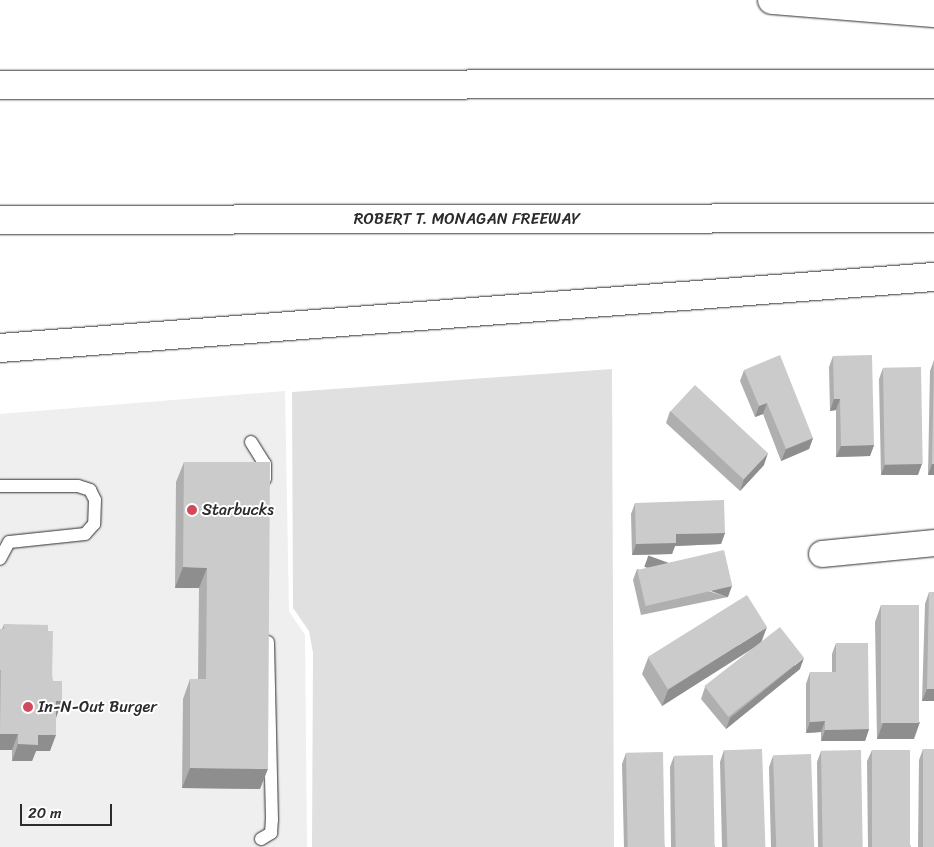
<!DOCTYPE html>
<style>
body{margin:0}
#map{position:relative;width:934px;height:847px;overflow:hidden;background:#fff;font-family:Sriracha,sans-serif}
div>[style]{position:absolute}
.built>*{inset:0;background:#efefef}
.green>*{inset:0;background:#e0e0e0}
.roads{filter:drop-shadow(0 0 1px #2b2b2b) drop-shadow(0 0 1px #2b2b2b)}
.lane>*{height:12px;margin:-6px;padding:0 6px;transform-origin:6px;border-radius:6px;background:#fff}
.street>*{height:26px;margin:-13px;padding:0 13px;transform-origin:13px;border-radius:13px;background:#fff}
.highway>*{height:28px;margin:-14px;padding:0 14px;transform-origin:14px;border-radius:14px;background:#fff}
.wall>*{inset:0;background:#afafaf}
.shaded-wall>*{inset:0;background:#8e8e8e;transform-origin:0 0}
.building>*{inset:0;background:#cbcbcb;transform-origin:0 0}
.dots>*{width:14px;height:14px;translate:-50% -50%;box-sizing:border-box;border:2px solid #fff;border-radius:50%}
span{translate:-50% -50%;white-space:nowrap;text-align:center;line-height:1.15;-webkit-text-stroke:4px #fff;paint-order:stroke}
.street-label{font-size:16px;color:#2b2b2b}
.poi-label{font-size:16px;color:#2b2b2b}
.left{translate:0 -50%;text-align:left}
.scale{position:absolute;left:20px;top:804px;width:92px;height:22px;box-sizing:border-box;border:2px solid #2b2b2b;border-top:0;padding-left:6px;font-size:15px;line-height:18px;white-space:nowrap;color:#2b2b2b;-webkit-text-stroke:4px #fff;paint-order:stroke}
</style>
<div id="map">
<div class="built">
<div style="clip-path:polygon(285px 391px,289px 611px,305px 635px,307px 847px,0 847px,0 414px)"></div>
</div>
<div class="green">
<div style="clip-path:polygon(612px 369px,614px 847px,312px 847px,313px 653px,309px 631px,293px 608px,292px 392px)"></div>
</div>
<div class="roads">
<div class="lane">
<div style="left:251px;top:442px;width:26px;rotate:58deg"></div>
<div style="left:265px;top:464px;width:15px;rotate:90deg"></div>
<div style="left:0;top:486px;width:78px"></div>
<div style="left:78px;top:486px;width:13px;rotate:18deg"></div>
<div style="left:90px;top:490px;width:11px;rotate:63deg"></div>
<div style="left:95px;top:500px;width:24px;rotate:92deg"></div>
<div style="left:94px;top:524px;width:13px;rotate:132deg"></div>
<div style="left:85px;top:534px;width:76px;rotate:174deg"></div>
<div style="left:9px;top:542px;width:19px;rotate:118deg"></div>
<div style="left:261px;top:839px;width:12px;rotate:-31deg"></div>
<div style="left:271px;top:833px;width:13px;rotate:-86deg"></div>
<div style="left:272px;top:820px;width:178px;rotate:-91.3deg"></div>
</div>
<div class="street">
<div style="left:822px;top:554px;width:113px;rotate:-5.6deg"></div>
</div>
<div class="highway">
<div style="left:772px;top:0;width:163px;rotate:4.6deg"></div>
<div style="left:0;top:85px;width:934px;rotate:-0.06deg"></div>
<div style="left:0;top:220px;width:934px;rotate:-0.12deg"></div>
<div style="left:0;top:348px;width:937px;rotate:-4.35deg"></div>
</div>
</div>
<div class="wall">
<div style="clip-path:polygon(833px 356px,874px 445px,870px 456px,836px 457px,836px 410px,830px 411px,829px 367px)"></div>
<div style="clip-path:polygon(934px 360px,934px 475px,928px 475px,930px 371px)"></div>
<div style="clip-path:polygon(883px 368px,918px 475px,881px 475px,879px 379px)"></div>
<div style="clip-path:polygon(744px 370px,813px 438px,809px 449px,781px 461px,763px 414px,755px 417px,740px 381px)"></div>
<div style="clip-path:polygon(670px 411px,764px 465px,740px 491px,666px 423px)"></div>
<div style="clip-path:polygon(184px 462px,260px 789px,182px 788px,183px 699px,190px 679px,198px 679px,199px 588px,175px 588px,176px 482px)"></div>
<div style="clip-path:polygon(635px 503px,725px 533px,721px 544px,675px 546px,672px 554px,632px 555px,631px 514px)"></div>
<div style="clip-path:polygon(637px 569px,728px 597px,641px 615px,633px 580px)"></div>
<div style="clip-path:polygon(929px 592px,934px 701px,922px 701px,925px 604px)"></div>
<div style="clip-path:polygon(881px 605px,914px 739px,877px 739px,875px 622px)"></div>
<div style="clip-path:polygon(4px 624px,48px 631px,56px 718px,50px 751px,36px 751px,32px 761px,12px 761px,12px 750px,0 750px,0 629px,2px 629px)"></div>
<div style="clip-path:polygon(762px 642px,800px 669px,726px 729px,701px 699px,705px 687px,755px 647px,662px 706px,642px 674px,648px 658px)"></div>
<div style="clip-path:polygon(836px 643px,869px 729px,865px 741px,821px 741px,821px 732px,806px 733px,806px 684px,810px 672px,832px 672px,832px 654px)"></div>
<div style="clip-path:polygon(923px 749px,934px 847px,918px 847px,919px 760px)"></div>
<div style="clip-path:polygon(724px 750px,765px 847px,722px 847px,720px 762px)"></div>
<div style="clip-path:polygon(872px 750px,911px 847px,868px 847px,867px 761px)"></div>
<div style="clip-path:polygon(821px 751px,862px 847px,818px 847px,817px 762px)"></div>
<div style="clip-path:polygon(626px 753px,665px 847px,624px 847px,622px 764px)"></div>
<div style="clip-path:polygon(674px 756px,715px 847px,671px 847px,670px 767px)"></div>
<div style="clip-path:polygon(773px 756px,814px 847px,771px 847px,769px 767px)"></div>
</div>
<div class="shaded-wall">
<div style="clip-path:polygon(834px 399px,840px 399px,836px 410px,830px 411px)"></div>
<div style="clip-path:polygon(767px 403px,763px 414px,755px 417px,759px 406px)"></div>
<div style="clip-path:polygon(813px 438px,809px 449px,781px 461px,786px 449px)"></div>
<div style="clip-path:polygon(874px 445px,870px 456px,836px 457px,841px 446px)"></div>
<div style="clip-path:polygon(768px 453px,764px 465px,740px 491px,744px 479px)"></div>
<div style="clip-path:polygon(885px 464px,922px 464px,918px 475px,881px 475px)"></div>
<div style="clip-path:polygon(932px 464px,934px 464px,934px 475px,928px 475px)"></div>
<div style="clip-path:polygon(725px 533px,721px 544px,675px 546px,672px 554px,632px 555px,636px 544px,676px 534px)"></div>
<div style="clip-path:polygon(183px 567px,207px 568px,199px 588px,175px 588px)"></div>
<div style="left:732px;top:586px;width:12px;height:89px;rotate:110deg"></div>
<div style="clip-path:polygon(767px 627px,761px 643px,662px 706px,668px 690px)"></div>
<div style="clip-path:polygon(804px 658px,800px 669px,726px 729px,730px 718px)"></div>
<div style="clip-path:polygon(927px 689px,934px 689px,934px 701px,922px 701px)"></div>
<div style="clip-path:polygon(56px 701px,62px 701px,56px 718px)"></div>
<div style="clip-path:polygon(825px 721px,821px 732px,806px 733px,810px 722px)"></div>
<div style="clip-path:polygon(920px 722px,914px 739px,877px 739px,883px 723px)"></div>
<div style="clip-path:polygon(869px 729px,865px 741px,821px 741px,825px 730px)"></div>
<div style="clip-path:polygon(0 734px,18px 734px,12px 750px,0 750px)"></div>
<div style="clip-path:polygon(38px 735px,56px 735px,50px 751px,36px 751px,32px 761px,12px 761px,18px 744px)"></div>
<div style="clip-path:polygon(190px 768px,268px 769px,260px 789px,182px 788px)"></div>
</div>
<div class="building">
<div style="clip-path:polygon(780px 355px,813px 438px,786px 449px,767px 403px,759px 406px,744px 370px)"></div>
<div style="clip-path:polygon(872px 355px,874px 445px,841px 446px,840px 399px,834px 399px,833px 356px)"></div>
<div style="clip-path:polygon(934px 360px,934px 464px,932px 464px)"></div>
<div style="left:921px;top:367px;width:97px;height:38px;rotate:89deg"></div>
<div style="left:695px;top:385px;width:100px;height:36px;rotate:43deg"></div>
<div style="clip-path:polygon(184px 462px,270px 462px,268px 769px,190px 768px,190px 679px,206px 679px,207px 568px,183px 567px)"></div>
<div style="clip-path:polygon(724px 500px,725px 533px,676px 534px,676px 543px,636px 544px,635px 503px)"></div>
<div style="left:724px;top:550px;width:37px;height:89px;rotate:77deg"></div>
<div style="clip-path:polygon(929px 592px,934px 592px,934px 689px,927px 689px)"></div>
<div style="left:747px;top:595px;width:38px;height:117px;rotate:58deg"></div>
<div style="left:881px;top:605px;width:38px;height:118px"></div>
<div style="clip-path:polygon(4px 624px,48px 625px,48px 631px,53px 631px,52px 681px,62px 681px,62px 701px,56px 701px,56px 735px,38px 735px,38px 745px,18px 744px,18px 734px,0 734px,1px 670px,0 670px,0 629px,4px 629px)"></div>
<div style="left:780px;top:627px;width:39px;height:96px;rotate:52deg"></div>
<div style="clip-path:polygon(836px 643px,868px 643px,869px 729px,825px 730px,825px 721px,810px 722px,810px 672px,836px 672px)"></div>
<div style="left:762px;top:749px;width:98px;height:38px;rotate:88deg"></div>
<div style="left:923px;top:749px;width:11px;height:98px"></div>
<div style="left:861px;top:750px;width:97px;height:40px;rotate:89deg"></div>
<div style="left:872px;top:750px;width:38px;height:97px"></div>
<div style="left:663px;top:752px;width:95px;height:37px;rotate:89deg"></div>
<div style="left:811px;top:754px;width:93px;height:38px;rotate:88deg"></div>
<div style="left:713px;top:755px;width:92px;height:39px;rotate:89deg"></div>
</div>
<div class="dots">
<div style="left:192px;top:510px;background:#d1495b"></div>
<div style="left:28px;top:707px;background:#d1495b"></div>
</div>
<div class="street-label">
<span style="left:467px;top:219px">ROBERT T. MONAGAN FREEWAY</span>
</div>
<div class="poi-label">
<span class="left" style="left:202px;top:510px">Starbucks</span>
<span class="left" style="left:38px;top:707px">In-N-Out Burger</span>
</div>
<div class="scale">20 m</div>
</div>
